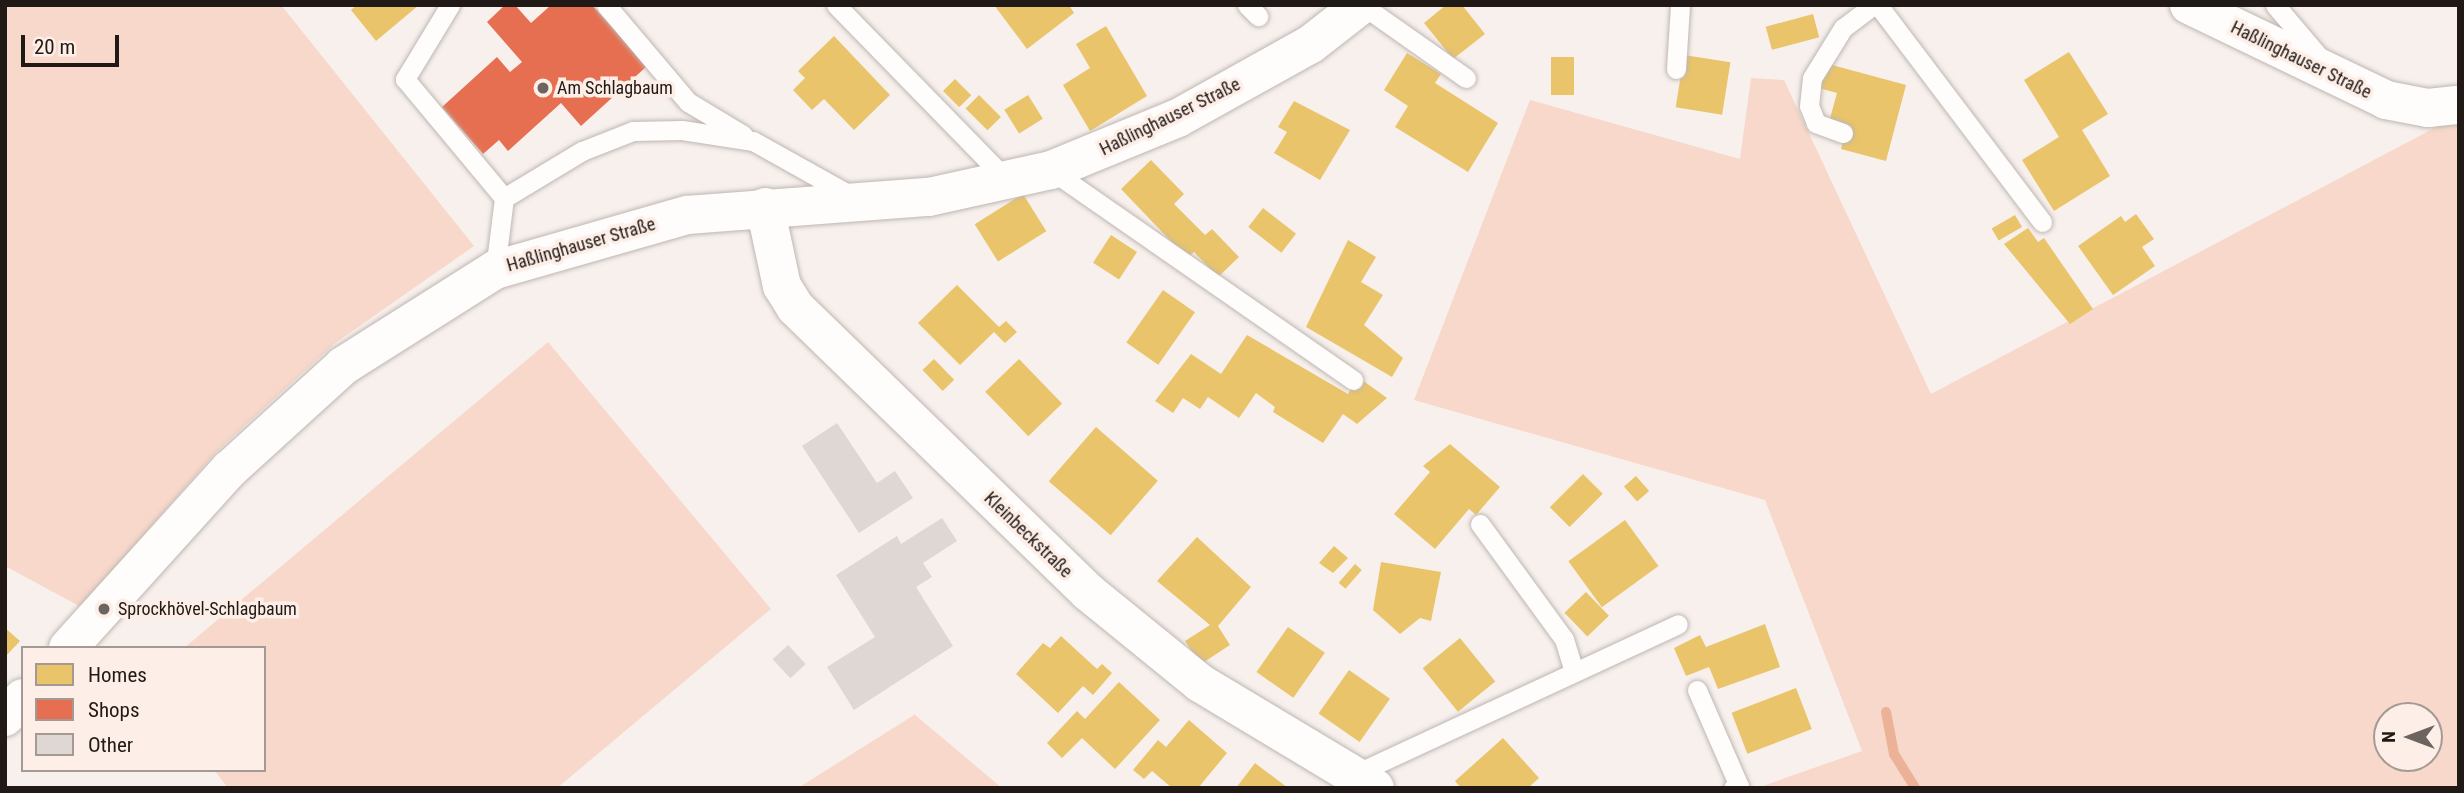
<!DOCTYPE html>
<meta charset="utf-8">
<style>
body{margin:0}
#map{position:relative;width:2464px;height:793px;overflow:hidden;background:#f8f0ec;font-family:"Roboto Condensed",sans-serif}
div>[style]{position:absolute}
.green>*{inset:0;background:#f7d8ca}
.homes>*{inset:0;background:#e9c46a;transform-origin:0 0}
.shops>*{inset:0;background:#e76f51}
.stream>*{height:10px;margin:-5px;padding:0 5px;transform-origin:5px;border-radius:5px;background:#ecb297}
.building>*{inset:0;background:#dfd7d3;transform-origin:0 0}
.roads{filter:drop-shadow(0 0 2px #beb6b2) drop-shadow(0 0 2px #beb6b2)}
.service>*{height:19px;margin:-9.5px;padding:0 9.5px;transform-origin:9.5px;border-radius:9.5px;background:#fefdfc}
.tertiary>*{height:38px;margin:-19px;padding:0 19px;transform-origin:19px;border-radius:19px;background:#fefdfc}
.secondary>*{height:38px;margin:-19px;padding:0 19px;transform-origin:19px;border-radius:19px;background:#fefdfc}
.dots>*{width:19px;height:19px;translate:-50% -50%;box-sizing:border-box;border:4px solid #fdeee7;border-radius:50%}
span{translate:-50% -50%;white-space:nowrap;text-align:center;line-height:1.15;-webkit-text-stroke:7px #fdeee7;paint-order:stroke}
.street-label{font-size:18px;color:#211915}
.poi-label{font-size:18px;color:#211915}
.left{translate:0 -50%;text-align:left}
.frame{position:absolute;inset:0;border:7px solid #211915;pointer-events:none}
.legend{position:absolute;left:21px;top:646px;width:245px;height:126px;box-sizing:border-box;background:#fdeee7;border:2px solid #a59993;margin:0;padding:9px 12px;list-style:none;font-size:21px;color:#211915}
.legend li{display:flex;align-items:center;gap:14px;height:35px}
.legend b{width:35px;border:2px solid #a59993}
.north{position:absolute;left:2373px;top:702px;width:70px;height:70px;box-sizing:border-box;background:#fdeee7;border:2px solid #a59993;border-radius:50%;rotate:270deg;font-size:19px;font-weight:700;line-height:28px;text-align:center;color:#211915}
.north::after{content:'';display:block;margin:auto;width:24px;height:32px;background:#6c6460;clip-path:polygon(50% 0,100% 100%,50% 72%,0 100%)}
.scale{position:absolute;left:21px;top:35px;width:98px;height:32px;box-sizing:border-box;border:4px solid #211915;border-top:0;padding-left:9px;font-size:21px;line-height:24px;white-space:nowrap;color:#211915;-webkit-text-stroke:5px #fdeee7;paint-order:stroke}
</style>
<div id="map">
<div class="green">
<div style="clip-path:polygon(5px 5px,281px 5px,474px 246px,334px 344px,216px 452px,81px 607px,5px 566px)"></div>
<div style="clip-path:polygon(evenodd,1751px 78px,1784px 80px,1931px 394px,2440px 125px,2459px 123px,2459px 788px,1757px 788px,1862px 751px,1765px 500px,1414px 400px,1530px 100px,1740px 159px,1751px 78px,2387px 716px,2429px 716px,2429px 758px,2387px 758px,2387px 716px)"></div>
<div style="clip-path:polygon(548px 342px,771px 609px,557px 788px,228px 788px,214px 770px,264px 770px,264px 648px,184px 648px)"></div>
<div style="clip-path:polygon(914px 714px,1002px 788px,798px 788px,914px 715px)"></div>
</div>
<div class="homes">
<div style="clip-path:polygon(357px 5px,419px 5px,376px 41px,351px 10px)"></div>
<div style="clip-path:polygon(994px 5px,1069px 5px,1074px 13px,1027px 49px)"></div>
<div style="clip-path:polygon(1446px 5px,1462px 5px,1485px 34px,1453px 59px,1424px 23px)"></div>
<div style="left:1813px;top:14px;width:24px;height:49px;rotate:75deg"></div>
<div style="clip-path:polygon(1106px 26px,1147px 96px,1090px 131px,1063px 85px,1090px 68px,1076px 44px)"></div>
<div style="clip-path:polygon(834px 36px,890px 95px,854px 130px,824px 99px,812px 110px,793px 90px,805px 78px,798px 71px)"></div>
<div style="clip-path:polygon(2069px 52px,2108px 114px,2082px 130px,2110px 176px,2054px 211px,2022px 160px,2059px 137px,2024px 80px)"></div>
<div style="clip-path:polygon(1407px 53px,1441px 74px,1435px 83px,1498px 123px,1468px 172px,1395px 127px,1408px 106px,1384px 90px)"></div>
<div style="left:1684px;top:55px;width:47px;height:53px;rotate:9deg"></div>
<div style="left:1551px;top:57px;width:23px;height:38px"></div>
<div style="clip-path:polygon(1821px 62px,1906px 85px,1886px 161px,1841px 149px,1847px 127px,1829px 122px,1837px 93px,1815px 87px)"></div>
<div style="left:955px;top:79px;width:23px;height:17px;rotate:45deg"></div>
<div style="left:979px;top:95px;width:31px;height:19px;rotate:45deg"></div>
<div style="left:1028px;top:95px;width:28px;height:28px;rotate:58deg"></div>
<div style="clip-path:polygon(1294px 101px,1350px 130px,1320px 180px,1274px 153px,1287px 132px,1278px 127px)"></div>
<div style="clip-path:polygon(1151px 160px,1184px 194px,1174px 204px,1205px 235px,1212px 229px,1239px 257px,1218px 277px,1194px 252px,1187px 258px,1121px 189px)"></div>
<div style="left:1023px;top:194px;width:44px;height:57px;rotate:58deg"></div>
<div style="left:1263px;top:208px;width:42px;height:24px;rotate:38deg"></div>
<div style="clip-path:polygon(2136px 214px,2154px 239px,2142px 247px,2155px 266px,2113px 295px,2078px 246px,2121px 216px,2125px 222px)"></div>
<div style="left:2015px;top:215px;width:14px;height:27px;rotate:60deg"></div>
<div style="clip-path:polygon(2028px 228px,2038px 242px,2044px 238px,2093px 309px,2070px 324px,2004px 244px)"></div>
<div style="left:1111px;top:235px;width:31px;height:33px;rotate:33deg"></div>
<div style="clip-path:polygon(1348px 240px,1376px 257px,1361px 282px,1383px 295px,1364px 325px,1403px 358px,1392px 377px,1306px 327px)"></div>
<div style="clip-path:polygon(957px 285px,999px 327px,1006px 321px,1017px 332px,1005px 343px,994px 332px,960px 365px,918px 323px)"></div>
<div style="left:1163px;top:290px;width:39px;height:64px;rotate:35deg"></div>
<div style="clip-path:polygon(1247px 335px,1348px 394px,1358px 377px,1387px 398px,1357px 424px,1343px 414px,1323px 443px,1273px 412px,1275px 407px,1256px 393px,1239px 418px,1208px 397px,1200px 409px,1183px 398px,1173px 413px,1155px 401px,1191px 354px,1221px 374px)"></div>
<div style="left:934px;top:359px;width:29px;height:16px;rotate:46deg"></div>
<div style="left:1019px;top:359px;width:62px;height:47px;rotate:46deg"></div>
<div style="left:1096px;top:427px;width:82px;height:72px;rotate:41deg"></div>
<div style="clip-path:polygon(1450px 444px,1500px 487px,1476px 515px,1469px 509px,1435px 549px,1394px 514px,1430px 472px,1423px 466px)"></div>
<div style="left:1583px;top:474px;width:28px;height:47px;rotate:45deg"></div>
<div style="left:1636px;top:476px;width:20px;height:16px;rotate:49deg"></div>
<div style="left:1625px;top:520px;width:57px;height:70px;rotate:54deg"></div>
<div style="clip-path:polygon(1197px 537px,1251px 587px,1218px 626px,1230px 645px,1201px 664px,1185px 641px,1210px 625px,1157px 581px)"></div>
<div style="clip-path:polygon(1334px 546px,1348px 558px,1333px 573px,1319px 563px)"></div>
<div style="clip-path:polygon(1381px 562px,1441px 572px,1431px 621px,1420px 618px,1400px 634px,1373px 610px)"></div>
<div style="left:1355px;top:564px;width:9px;height:25px;rotate:41deg"></div>
<div style="left:1586px;top:592px;width:33px;height:30px;rotate:46deg"></div>
<div style="clip-path:polygon(1765px 624px,1780px 667px,1718px 689px,1709px 667px,1686px 676px,1674px 648px,1700px 635px,1706px 647px)"></div>
<div style="left:1288px;top:627px;width:45px;height:55px;rotate:35deg"></div>
<div style="clip-path:polygon(5px 628px,20px 641px,5px 657px)"></div>
<div style="clip-path:polygon(1061px 636px,1097px 669px,1102px 664px,1112px 673px,1093px 695px,1083px 686px,1058px 713px,1016px 674px,1043px 643px,1050px 648px)"></div>
<div style="left:1460px;top:638px;width:56px;height:48px;rotate:51deg"></div>
<div style="left:1349px;top:670px;width:50px;height:53px;rotate:35deg"></div>
<div style="clip-path:polygon(1119px 682px,1160px 720px,1115px 769px,1082px 738px,1062px 758px,1047px 743px,1077px 711px,1085px 719px)"></div>
<div style="left:1796px;top:688px;width:44px;height:69px;rotate:69deg"></div>
<div style="clip-path:polygon(1189px 720px,1227px 753px,1198px 788px,1172px 788px,1152px 771px,1144px 779px,1133px 770px,1158px 740px,1166px 747px)"></div>
<div style="clip-path:polygon(1503px 738px,1539px 778px,1528px 788px,1461px 788px,1455px 781px)"></div>
<div style="clip-path:polygon(1255px 763px,1288px 788px,1236px 788px)"></div>
</div>
<div class="shops">
<div style="clip-path:polygon(505px 5px,515px 5px,531px 23px,551px 5px,592px 5px,647px 66px,581px 126px,561px 103px,508px 151px,499px 140px,483px 154px,442px 107px,497px 57px,510px 72px,522px 62px,487px 22px)"></div>
</div>
<div class="stream">
<div style="left:1886px;top:712px;width:43px;rotate:79.2deg"></div>
<div style="left:1894px;top:754px;width:40px;rotate:58deg"></div>
</div>
<div class="building">
<div style="clip-path:polygon(837px 423px,877px 483px,895px 471px,913px 498px,859px 533px,802px 446px)"></div>
<div style="clip-path:polygon(942px 518px,957px 541px,923px 563px,932px 577px,916px 587px,953px 646px,854px 710px,827px 667px,875px 637px,836px 575px,897px 536px,901px 544px)"></div>
<div style="left:788px;top:645px;width:26px;height:21px;rotate:47deg"></div>
</div>
<div class="roads">
<div class="service">
<div style="left:450px;top:5px;width:87px;rotate:121.3deg"></div>
<div style="left:405px;top:79px;width:155px;rotate:50.2deg"></div>
<div style="left:606px;top:5px;width:127px;rotate:49.8deg"></div>
<div style="left:688px;top:102px;width:64px;rotate:31deg"></div>
<div style="left:836px;top:5px;width:245px;rotate:45.7deg"></div>
<div style="left:1247px;top:5px;width:16px;rotate:45deg"></div>
<div style="left:1362px;top:5px;width:127px;rotate:35.1deg"></div>
<div style="left:1878px;top:5px;width:272px;rotate:52.9deg"></div>
<div style="left:2275px;top:5px;width:71px;rotate:49.6deg"></div>
<div style="left:1676px;top:69px;width:64px;rotate:-86.4deg"></div>
<div style="left:1843px;top:133px;width:29px;rotate:-160deg"></div>
<div style="left:1816px;top:123px;width:18px;rotate:-112deg"></div>
<div style="left:1809px;top:106px;width:28px;rotate:-84deg"></div>
<div style="left:1812px;top:78px;width:59px;rotate:-58.2deg"></div>
<div style="left:1843px;top:28px;width:39px;rotate:-37deg"></div>
<div style="left:1051px;top:170px;width:368px;rotate:34.8deg"></div>
<div style="left:495px;top:270px;width:73px;rotate:-82.9deg"></div>
<div style="left:504px;top:198px;width:91px;rotate:-31.1deg"></div>
<div style="left:582px;top:151px;width:55px;rotate:-21.4deg"></div>
<div style="left:633px;top:131px;width:49px;rotate:-1.2deg"></div>
<div style="left:682px;top:130px;width:72px;rotate:8.8deg"></div>
<div style="left:753px;top:141px;width:115px;rotate:29.2deg"></div>
<div style="left:1480px;top:524px;width:142px;rotate:53.9deg"></div>
<div style="left:1564px;top:639px;width:34px;rotate:73deg"></div>
<div style="left:1697px;top:690px;width:105px;rotate:66.4deg"></div>
<div style="left:1739px;top:786px;width:6px;rotate:162deg"></div>
<div style="left:1353px;top:775px;width:358px;rotate:-24.9deg"></div>
</div>
<div class="tertiary">
<div style="left:765px;top:207px;width:81px;rotate:77.9deg"></div>
<div style="left:782px;top:286px;width:25px;rotate:58deg"></div>
<div style="left:795px;top:307px;width:409px;rotate:44.2deg"></div>
<div style="left:1088px;top:592px;width:144px;rotate:39.1deg"></div>
<div style="left:1200px;top:683px;width:204px;rotate:31deg"></div>
</div>
<div class="secondary">
<div style="left:2189px;top:5px;width:219px;rotate:25.7deg"></div>
<div style="left:2386px;top:100px;width:43px;rotate:10.8deg"></div>
<div style="left:2428px;top:108px;width:31px;rotate:-6deg"></div>
<div style="left:68px;top:648px;width:241px;rotate:-47.9deg"></div>
<div style="left:230px;top:469px;width:153px;rotate:-42.3deg"></div>
<div style="left:343px;top:366px;width:180px;rotate:-32.3deg"></div>
<div style="left:495px;top:270px;width:200px;rotate:-16deg"></div>
<div style="left:687px;top:215px;width:243px;rotate:-4.3deg"></div>
<div style="left:929px;top:197px;width:125px;rotate:-12.5deg"></div>
<div style="left:1051px;top:170px;width:137px;rotate:-22.3deg"></div>
<div style="left:1178px;top:118px;width:152px;rotate:-29.1deg"></div>
<div style="left:1311px;top:44px;width:63px;rotate:-38deg"></div>
<div style="left:5px;top:717px;width:26px;rotate:-47deg"></div>
</div>
</div>
<div class="dots">
<div style="left:543px;top:88px;background:#6c6460"></div>
<div style="left:104px;top:609px;background:#6c6460"></div>
</div>
<div class="street-label">
<span style="left:2301px;top:60px;rotate:26deg">Haßlinghauser Straße</span>
<span style="left:1170px;top:117px;rotate:-26deg">Haßlinghauser Straße</span>
<span style="left:581px;top:245px;rotate:-16deg">Haßlinghauser Straße</span>
<span style="left:1028px;top:535px;rotate:44deg">Kleinbeckstraße</span>
</div>
<div class="poi-label">
<span class="left" style="left:557px;top:88px">Am Schlagbaum</span>
<span class="left" style="left:118px;top:609px">Sprockhövel-Schlagbaum</span>
</div>
<div class="frame"></div>
<ul class="legend">
<li><b style="height:19px;background:#e9c46a"></b>Homes</li>
<li><b style="height:19px;background:#e76f51"></b>Shops</li>
<li><b style="height:19px;background:#dfd7d3"></b>Other</li>
</ul>
<div class="north">N</div>
<div class="scale">20 m</div>
</div>
